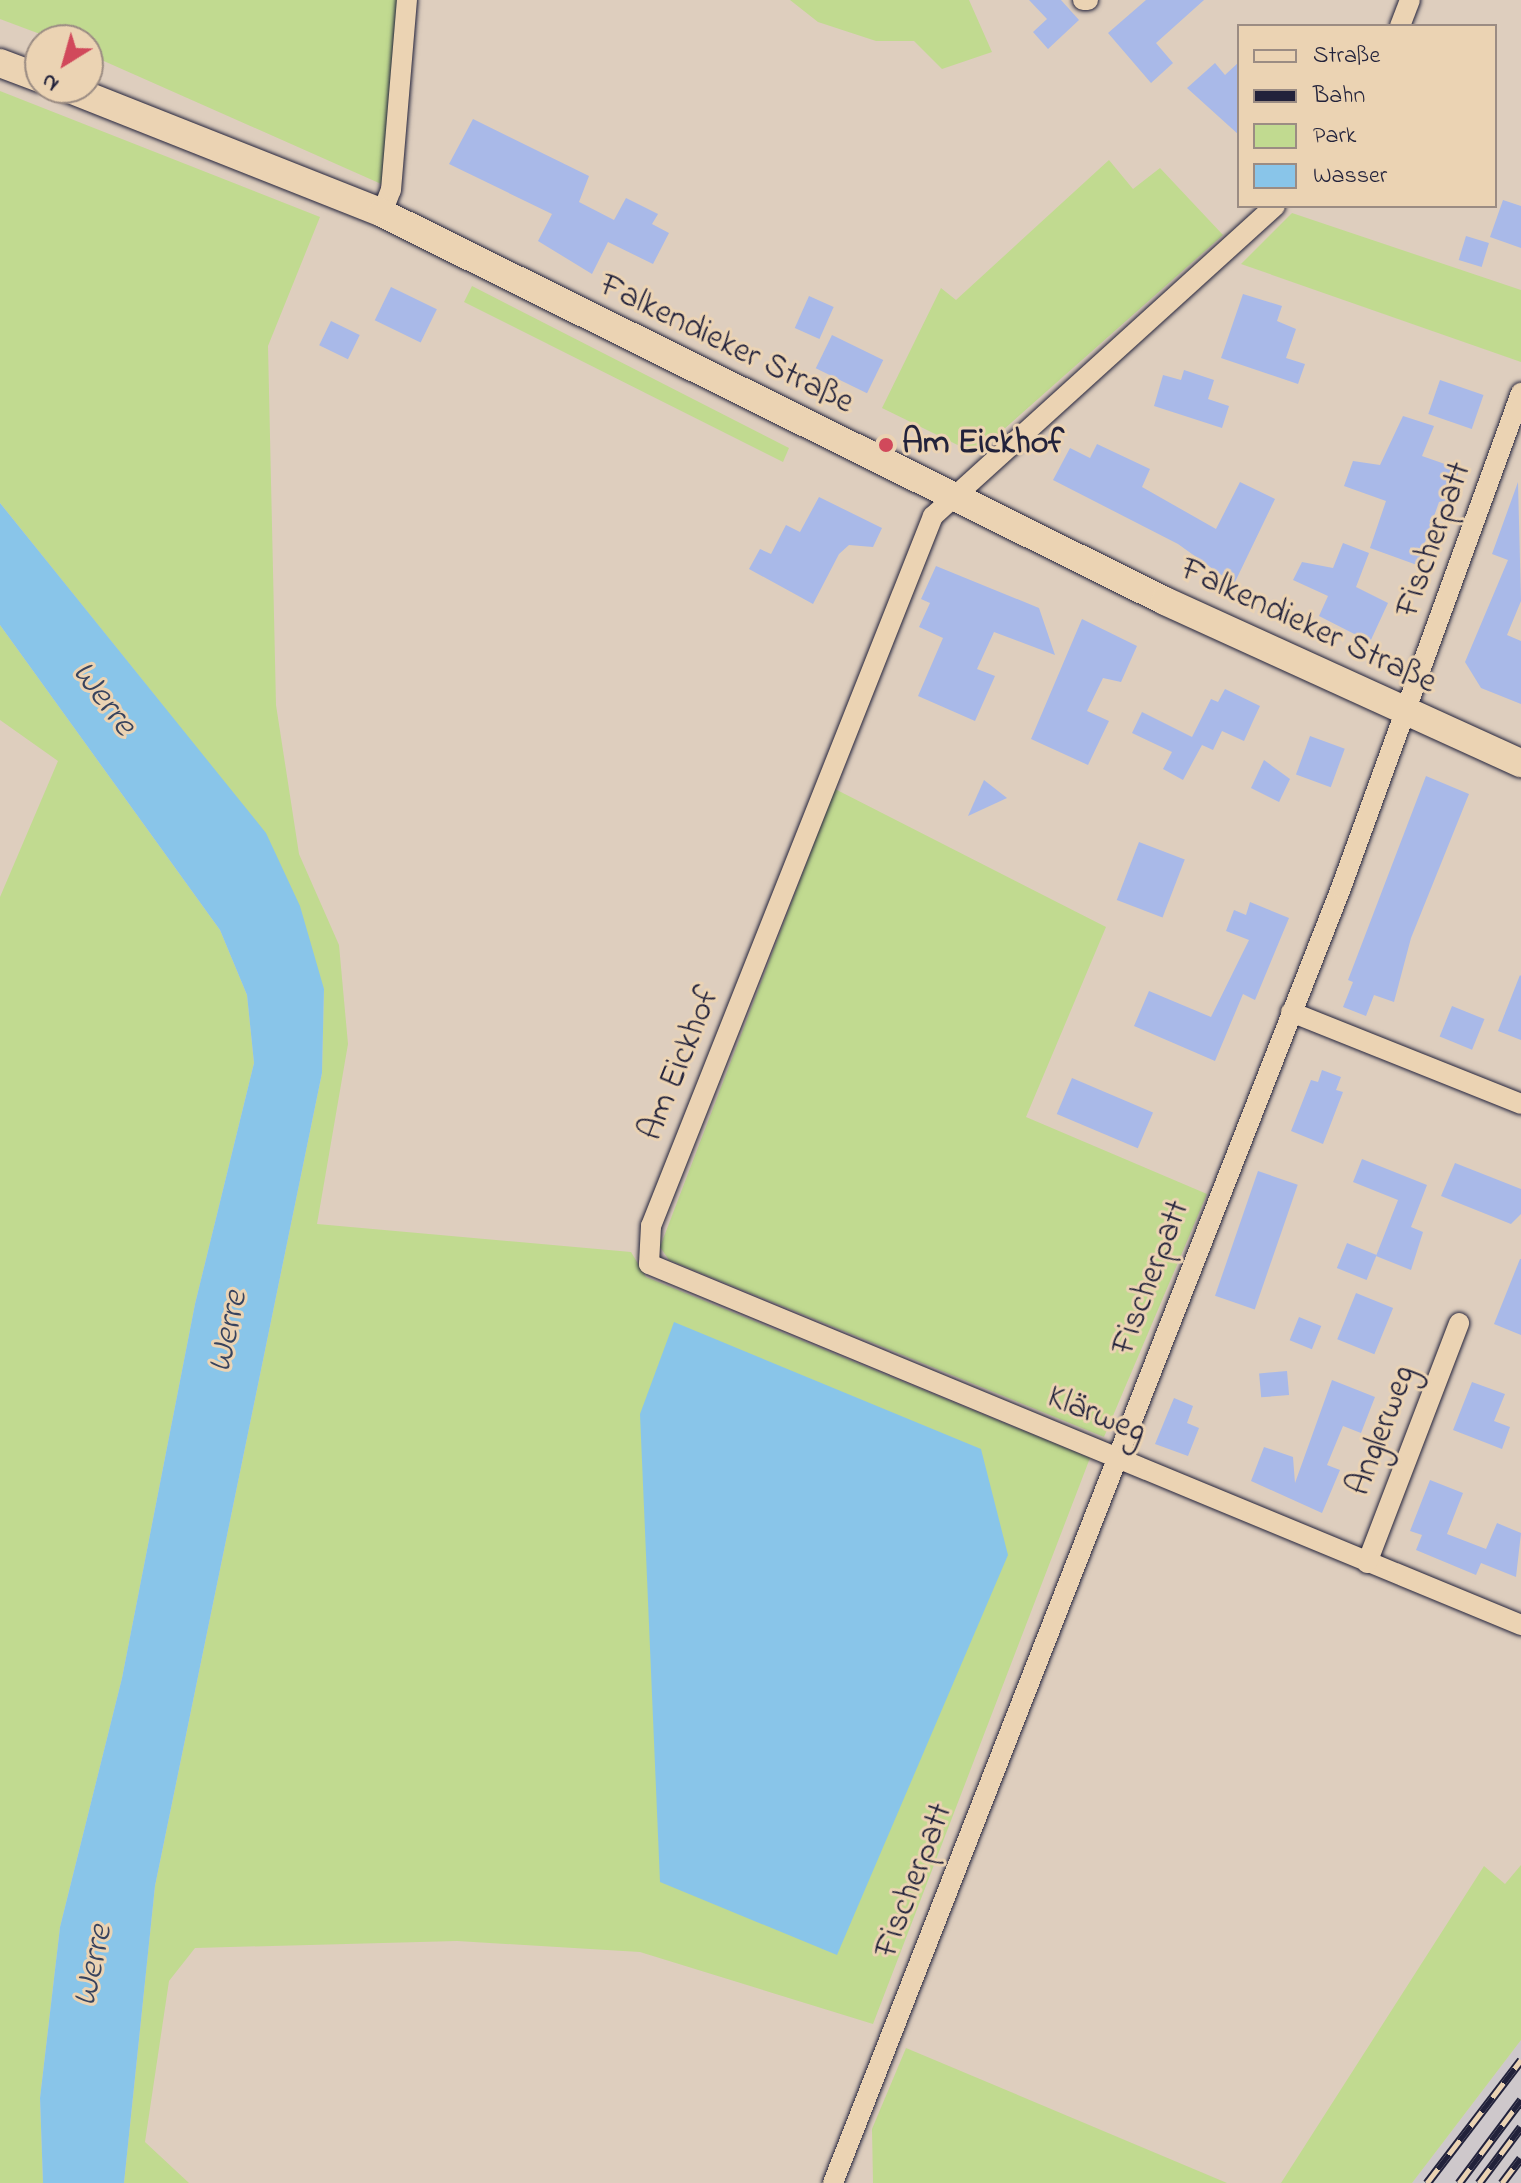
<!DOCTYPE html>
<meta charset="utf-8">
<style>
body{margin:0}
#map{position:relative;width:1521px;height:2183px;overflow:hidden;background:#decebe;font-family:"Indie Flower",sans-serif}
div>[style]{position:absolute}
.built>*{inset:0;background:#cec8cb}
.green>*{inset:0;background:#c1da90}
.water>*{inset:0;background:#89c5e9}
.building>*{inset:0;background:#a9b9e8;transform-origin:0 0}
.roads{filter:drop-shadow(0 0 2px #22223b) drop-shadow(0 0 2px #22223b)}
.street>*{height:20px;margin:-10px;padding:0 10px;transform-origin:10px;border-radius:10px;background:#ebd3b3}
.secondary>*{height:28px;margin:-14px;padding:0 14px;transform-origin:14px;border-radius:14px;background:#ebd3b3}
.rail>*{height:9px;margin-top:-4.5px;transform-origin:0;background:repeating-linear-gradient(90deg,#ebd3b3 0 18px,#22223b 0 36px);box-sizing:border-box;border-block:2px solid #22223b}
.dots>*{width:22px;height:22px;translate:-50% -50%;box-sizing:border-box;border:4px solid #ebd3b3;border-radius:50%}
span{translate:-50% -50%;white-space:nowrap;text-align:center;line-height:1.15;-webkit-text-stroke:6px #ebd3b3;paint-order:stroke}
.street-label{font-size:34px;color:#22223b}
.poi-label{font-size:34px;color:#22223b;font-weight:700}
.left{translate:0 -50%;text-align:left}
.water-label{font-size:36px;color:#37435e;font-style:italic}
.legend{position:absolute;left:1237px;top:24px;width:260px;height:184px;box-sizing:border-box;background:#ebd3b3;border:2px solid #9b8c83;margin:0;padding:10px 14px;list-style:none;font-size:24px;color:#22223b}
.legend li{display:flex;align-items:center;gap:16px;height:40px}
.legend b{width:40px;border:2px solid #9b8c83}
.north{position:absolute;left:24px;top:24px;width:80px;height:80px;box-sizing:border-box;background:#ebd3b3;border:2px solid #9b8c83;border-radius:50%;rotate:217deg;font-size:22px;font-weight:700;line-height:32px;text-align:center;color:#22223b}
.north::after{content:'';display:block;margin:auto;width:28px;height:36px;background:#d1495b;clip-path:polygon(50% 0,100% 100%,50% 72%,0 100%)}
</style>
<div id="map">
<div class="built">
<div style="clip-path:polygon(1521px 2040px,1521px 2183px,1412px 2183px)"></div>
</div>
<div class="green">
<div style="clip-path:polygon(0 0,400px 0,388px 187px,88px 54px,88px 40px,56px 40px,0 19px)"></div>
<div style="clip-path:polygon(790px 0,969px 0,992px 52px,942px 69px,914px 41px,876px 41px,818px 22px)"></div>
<div style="clip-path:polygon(0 91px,320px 217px,268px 346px,276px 705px,299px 854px,339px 945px,348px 1044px,317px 1224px,631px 1252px,646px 1277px,1090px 1458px,873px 2024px,640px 1952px,457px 1941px,195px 1948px,169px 1981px,145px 2142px,189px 2183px,124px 2183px,155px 1886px,322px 1073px,324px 989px,164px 707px,0 503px)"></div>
<div style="clip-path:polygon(1109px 160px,1133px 189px,1160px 168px,1223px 235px,976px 454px,882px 408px,941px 288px,956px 300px)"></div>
<div style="clip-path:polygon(1292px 213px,1521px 290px,1521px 362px,1241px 264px)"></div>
<div style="clip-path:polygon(472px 286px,789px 448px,783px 462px,464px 302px)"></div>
<div style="clip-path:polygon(0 625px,220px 930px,247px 995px,254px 1063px,195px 1304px,122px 1678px,60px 1927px,40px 2098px,43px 2183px,0 2183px,0 897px,58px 761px,0 720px)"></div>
<div style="clip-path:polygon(835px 789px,1106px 927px,1026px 1117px,1207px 1194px,1104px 1437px,669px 1260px,660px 1247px)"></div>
<div style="clip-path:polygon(1521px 1865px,1521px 2040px,1412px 2183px,1281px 2183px,1484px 1866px,1505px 1884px)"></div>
<div style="clip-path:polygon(906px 2048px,1227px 2183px,873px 2183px,872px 2129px)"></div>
</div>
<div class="water">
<div style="clip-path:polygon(0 503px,266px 833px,300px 906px,324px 989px,322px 1073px,155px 1886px,124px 2183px,43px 2183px,40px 2098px,60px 1927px,122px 1678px,195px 1304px,254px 1063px,247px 995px,220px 930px,0 625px)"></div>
<div style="clip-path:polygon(674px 1322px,981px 1449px,1008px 1555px,837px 1955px,660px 1882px,640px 1414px)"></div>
</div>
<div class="building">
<div style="clip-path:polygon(1029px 0,1061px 0,1079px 20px,1048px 49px,1033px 32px,1047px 19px)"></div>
<div style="clip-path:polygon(1146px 0,1204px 0,1156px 43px,1173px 63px,1151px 83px,1108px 33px)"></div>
<div style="clip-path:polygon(1239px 62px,1239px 135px,1187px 88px,1215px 63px,1225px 75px)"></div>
<div style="clip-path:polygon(473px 119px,589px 176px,579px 202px,614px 220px,626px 198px,658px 214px,652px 224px,669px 233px,653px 264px,608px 242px,592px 274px,538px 241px,552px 214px,449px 164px)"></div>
<div style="clip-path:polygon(1503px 200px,1521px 206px,1521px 248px,1490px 237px)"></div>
<div style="left:1466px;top:236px;width:24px;height:25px;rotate:17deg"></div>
<div style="left:391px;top:287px;width:51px;height:37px;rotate:26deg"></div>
<div style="clip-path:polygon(1243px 294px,1282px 306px,1277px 321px,1296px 329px,1286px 358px,1305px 364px,1298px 384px,1221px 358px)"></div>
<div style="left:809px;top:296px;width:27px;height:35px;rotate:24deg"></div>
<div style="left:331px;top:321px;width:32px;height:27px;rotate:26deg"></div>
<div style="left:832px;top:335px;width:57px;height:37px;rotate:26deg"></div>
<div style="clip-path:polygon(1184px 370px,1214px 380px,1208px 399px,1229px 406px,1222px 428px,1154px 406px,1163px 375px,1181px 380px)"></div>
<div style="left:1440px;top:380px;width:46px;height:36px;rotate:19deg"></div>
<div style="clip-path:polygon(1403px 416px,1434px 426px,1422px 456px,1459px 469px,1452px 499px,1439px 502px,1417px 565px,1370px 548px,1386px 501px,1344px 486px,1353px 461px,1380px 465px)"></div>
<div style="clip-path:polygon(1097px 444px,1150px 469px,1142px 487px,1216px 529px,1240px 482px,1275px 499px,1234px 584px,1178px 544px,1053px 480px,1070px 448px,1090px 458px)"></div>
<div style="clip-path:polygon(1518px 482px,1521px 601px,1507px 635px,1521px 641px,1521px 704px,1481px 688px,1465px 662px,1508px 560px,1492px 554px)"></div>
<div style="clip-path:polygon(819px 497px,882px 528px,873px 547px,849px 545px,839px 554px,813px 604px,749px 569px,760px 549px,771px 554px,786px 525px,800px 532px)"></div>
<div style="clip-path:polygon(1343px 543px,1369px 553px,1356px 587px,1388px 603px,1370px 642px,1319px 616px,1328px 596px,1293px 580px,1302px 562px,1333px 568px)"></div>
<div style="clip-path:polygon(936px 566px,1039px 608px,1055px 655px,994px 632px,977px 669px,995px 676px,975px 721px,918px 696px,943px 638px,919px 627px,930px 603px,921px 599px)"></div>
<div style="clip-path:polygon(1082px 619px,1137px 646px,1121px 682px,1103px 678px,1087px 711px,1109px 721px,1088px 765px,1031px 739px)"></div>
<div style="clip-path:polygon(1225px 689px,1260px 706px,1253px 721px,1244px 741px,1222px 731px,1213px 750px,1202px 745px,1183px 780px,1163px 769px,1172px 752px,1132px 733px,1142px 712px,1192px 737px,1211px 699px,1218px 702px)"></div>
<div style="left:1310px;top:736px;width:37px;height:41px;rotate:20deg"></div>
<div style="clip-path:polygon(1264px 760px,1290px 779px,1279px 802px,1251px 788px)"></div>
<div style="clip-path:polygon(1426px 776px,1469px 794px,1411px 938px,1394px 1002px,1374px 995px,1366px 1016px,1343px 1007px,1353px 982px,1348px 980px)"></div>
<div style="clip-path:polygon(984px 780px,1007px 798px,968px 816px)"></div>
<div style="left:1139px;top:842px;width:49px;height:62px;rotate:21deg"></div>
<div style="clip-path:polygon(1250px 902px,1289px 918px,1255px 1000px,1243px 994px,1215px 1061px,1134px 1026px,1149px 991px,1211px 1017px,1249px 940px,1226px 931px,1234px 910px,1246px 915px)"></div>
<div style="clip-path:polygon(1520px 975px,1521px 976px,1521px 1040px,1498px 1031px)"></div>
<div style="left:1452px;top:1006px;width:35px;height:33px;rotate:22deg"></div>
<div style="clip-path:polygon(1322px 1070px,1341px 1077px,1336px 1090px,1343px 1092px,1323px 1144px,1291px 1131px,1311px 1080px,1318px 1082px)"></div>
<div style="left:1072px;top:1078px;width:88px;height:39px;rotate:23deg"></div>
<div style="clip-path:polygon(1362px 1159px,1427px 1185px,1411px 1227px,1423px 1232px,1411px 1270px,1376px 1256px,1398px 1200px,1353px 1182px)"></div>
<div style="clip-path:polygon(1455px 1163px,1521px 1189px,1521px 1214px,1511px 1224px,1441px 1196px)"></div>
<div style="left:1258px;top:1171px;width:42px;height:132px;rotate:19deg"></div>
<div style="left:1347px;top:1243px;width:32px;height:27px;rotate:22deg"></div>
<div style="clip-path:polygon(1520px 1259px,1521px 1259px,1521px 1335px,1494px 1324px)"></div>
<div style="left:1356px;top:1293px;width:40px;height:50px;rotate:22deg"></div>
<div style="left:1299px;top:1317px;width:24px;height:25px;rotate:22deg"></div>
<div style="left:1287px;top:1371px;width:24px;height:28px;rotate:85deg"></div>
<div style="clip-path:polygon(1332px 1380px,1375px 1397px,1361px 1433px,1343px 1426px,1327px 1465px,1340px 1470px,1322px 1513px,1251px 1481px,1264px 1447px,1293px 1457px,1295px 1483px)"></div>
<div style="clip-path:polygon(1472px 1382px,1505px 1394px,1494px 1421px,1510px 1427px,1502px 1449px,1453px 1430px)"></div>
<div style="clip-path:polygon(1174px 1398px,1193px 1406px,1187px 1423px,1199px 1428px,1188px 1456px,1155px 1444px)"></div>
<div style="clip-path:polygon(1430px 1480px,1463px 1493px,1447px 1534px,1486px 1549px,1497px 1523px,1521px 1533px,1516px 1577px,1481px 1563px,1476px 1575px,1416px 1550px,1422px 1535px,1410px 1531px)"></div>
</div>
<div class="roads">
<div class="street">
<div style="left:1083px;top:0;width:5px"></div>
<div style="left:1400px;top:26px;width:28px;rotate:-69deg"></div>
<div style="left:1275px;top:206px;width:462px;rotate:137.8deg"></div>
<div style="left:933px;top:516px;width:764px;rotate:111.66deg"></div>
<div style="left:651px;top:1226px;width:38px;rotate:93deg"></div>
<div style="left:649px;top:1264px;width:944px;rotate:22.49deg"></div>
<div style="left:382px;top:213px;width:25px;rotate:-69deg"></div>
<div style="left:391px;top:190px;width:191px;rotate:-85.2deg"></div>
<div style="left:1291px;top:1012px;width:248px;rotate:21.8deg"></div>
<div style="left:1367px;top:1563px;width:257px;rotate:-69deg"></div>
<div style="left:833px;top:2183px;width:1391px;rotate:-68.58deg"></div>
<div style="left:1341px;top:888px;width:527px;rotate:-70.02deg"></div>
</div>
<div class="secondary">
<div style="left:0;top:63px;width:43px;rotate:20.6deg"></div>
<div style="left:67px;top:88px;width:339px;rotate:21.6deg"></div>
<div style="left:382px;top:213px;width:874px;rotate:26.36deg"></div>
<div style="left:1165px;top:601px;width:391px;rotate:24.5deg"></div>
</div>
</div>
<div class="rail">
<div style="left:1427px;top:2183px;width:155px;rotate:-52.6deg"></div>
<div style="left:1459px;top:2183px;width:104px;rotate:-53.2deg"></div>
<div style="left:1479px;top:2183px;width:70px;rotate:-53.1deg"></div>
<div style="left:1502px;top:2183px;width:31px;rotate:-53deg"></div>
</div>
<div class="dots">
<div style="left:886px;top:445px;background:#d1495b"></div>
</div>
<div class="street-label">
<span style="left:726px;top:345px;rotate:26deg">Falkendieker Straße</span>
<span style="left:1435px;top:540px;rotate:-70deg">Fischerpatt</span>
<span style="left:1308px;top:627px;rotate:25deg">Falkendieker Straße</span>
<span style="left:681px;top:1064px;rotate:-68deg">Am Eickhof</span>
<span style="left:1152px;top:1278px;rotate:-69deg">Fischerpatt</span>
<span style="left:1096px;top:1416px;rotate:22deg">Klärweg</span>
<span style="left:1383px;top:1431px;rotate:-69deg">Anglerweg</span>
<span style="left:915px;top:1881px;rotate:-69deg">Fischerpatt</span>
</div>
<div class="poi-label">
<span class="left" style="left:902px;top:445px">Am Eickhof</span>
</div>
<div class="water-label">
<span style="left:103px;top:699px;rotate:53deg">Werre</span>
<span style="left:229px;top:1332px;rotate:-78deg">Werre</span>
<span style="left:94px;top:1966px;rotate:-78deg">Werre</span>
</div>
<ul class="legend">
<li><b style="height:10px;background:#ebd3b3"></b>Straße</li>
<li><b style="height:10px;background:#22223b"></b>Bahn</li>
<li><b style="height:22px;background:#c1da90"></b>Park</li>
<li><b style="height:22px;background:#89c5e9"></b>Wasser</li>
</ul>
<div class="north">N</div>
</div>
